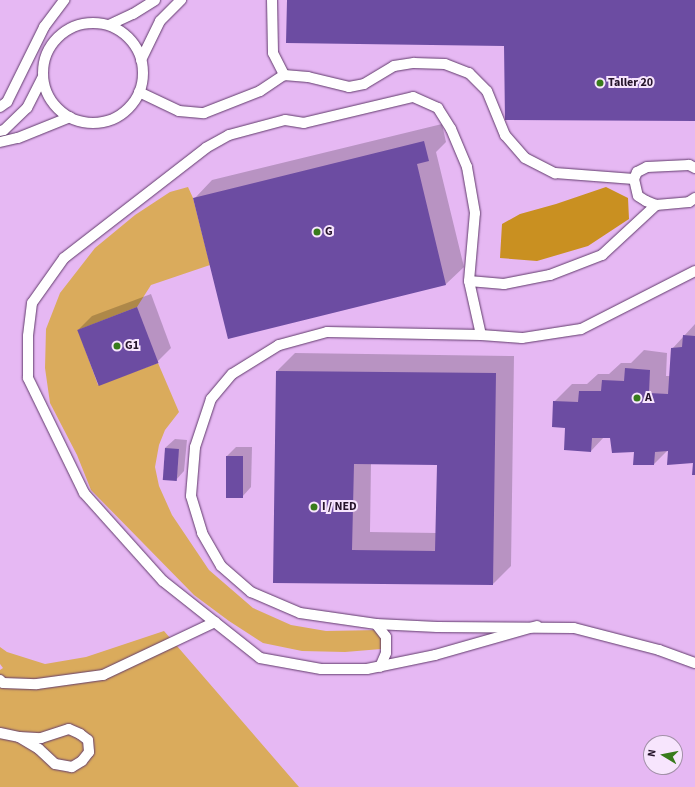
<!DOCTYPE html>
<style>
body{margin:0}
#map{position:relative;width:695px;height:787px;overflow:hidden;background:#e6b8f3;font-family:"Source Sans 3",sans-serif}
div>[style]{position:absolute}
.green>*{inset:0;background:#daab5c}
.forest>*{inset:0;background:#c99021}
.shadow>*{inset:0;background:#0003}
.building>*{inset:0;background:#6c4ca2;transform-origin:0 0}
.roads{filter:drop-shadow(0 0 1px #613a6c) drop-shadow(0 0 1px #613a6c)}
.service>*{height:10px;margin:-5px;padding:0 5px;transform-origin:5px;border-radius:5px;background:#fff}
.service>.ring{margin:-5px;padding:0;box-sizing:content-box;background:none;border:10px solid #fff;border-radius:50%}
.dots>*{width:11px;height:11px;translate:-50% -50%;box-sizing:border-box;border:2px solid #f7e5fd;border-radius:50%}
span{translate:-50% -50%;white-space:nowrap;text-align:center;line-height:1.15;-webkit-text-stroke:4px #f7e5fd;paint-order:stroke}
.poi-label{font-size:12px;color:#25142a;font-weight:700}
.left{translate:0 -50%;text-align:left}
.north{position:absolute;left:643px;top:735px;width:40px;height:40px;box-sizing:border-box;background:#f7e5fd;border:1px solid #a391a9;border-radius:50%;rotate:280deg;font-size:11px;font-weight:700;line-height:16px;text-align:center;color:#25142a}
.north::after{content:'';display:block;margin:auto;width:14px;height:18px;background:#387b1c;clip-path:polygon(50% 0,100% 100%,50% 72%,0 100%)}
</style>
<div id="map">
<div class="green">
<div style="clip-path:polygon(188px 187px,193px 198px,210px 265px,151px 285px,137px 307px,78px 330px,98px 385px,158px 363px,179px 412px,165px 430px,159px 445px,155px 467px,159px 486px,172px 515px,209px 570px,253px 608px,291px 625px,326px 631px,380px 630px,386px 636px,381px 649px,345px 652px,302px 651px,263px 643px,229px 621px,194px 595px,91px 490px,77px 455px,50px 403px,45px 368px,46px 329px,60px 293px,95px 248px,135px 215px,170px 192px)"></div>
<div style="clip-path:polygon(164px 631px,299px 787px,0 787px,0 670px,3px 668px,0 664px,0 647px,7px 652px,45px 664px,86px 657px)"></div>
</div>
<div class="forest">
<div style="clip-path:polygon(606px 187px,628px 198px,629px 219px,588px 246px,537px 261px,500px 258px,502px 224px,520px 214px,556px 204px)"></div>
</div>
<div class="shadow">
<div style="clip-path:polygon(442px 124px,446px 142px,436px 152px,464px 267px,446px 284px,229px 338px,195px 198px,212px 180px)"></div>
<div style="clip-path:polygon(151px 294px,171px 348px,157px 362px,78px 330px,92px 316px)"></div>
<div style="clip-path:polygon(695px 324px,695px 474px,694px 462px,669px 449px,654px 464px,635px 451px,611px 437px,604px 437px,591px 451px,566px 427px,554px 402px,572px 384px,587px 384px,598px 374px,609px 374px,621px 363px,631px 363px,644px 350px,667px 353px,666px 376px,670px 376px,672px 349px)"></div>
<div style="clip-path:polygon(evenodd,295px 353px,514px 356px,511px 566px,493px 584px,274px 582px,277px 371px,295px 353px,371px 463px,438px 464px,437px 533px,370px 532px,371px 463px)"></div>
<div style="clip-path:polygon(175px 439px,187px 440px,184px 471px,175px 481px,165px 448px)"></div>
<div style="clip-path:polygon(236px 447px,252px 447px,251px 487px,242px 497px,227px 456px)"></div>
</div>
<div class="building">
<div style="clip-path:polygon(287px 0,695px 0,695px 121px,505px 120px,504px 46px,286px 43px)"></div>
<div style="clip-path:polygon(424px 141px,429px 161px,417px 164px,446px 285px,228px 339px,193px 198px)"></div>
<div style="left:137px;top:307px;width:60px;height:64px;rotate:69deg"></div>
<div style="clip-path:polygon(683px 335px,695px 336px,695px 475px,692px 475px,693px 463px,667px 465px,668px 451px,655px 452px,654px 465px,633px 465px,634px 452px,612px 453px,610px 438px,592px 438px,591px 452px,564px 450px,565px 428px,552px 427px,553px 401px,578px 402px,579px 391px,601px 391px,602px 380px,624px 381px,625px 368px,650px 370px,649px 393px,668px 394px,671px 348px,682px 347px)"></div>
<div style="clip-path:polygon(evenodd,276px 371px,496px 373px,493px 585px,273px 583px,276px 371px,354px 464px,437px 465px,435px 551px,352px 550px,354px 464px)"></div>
<div style="left:165px;top:448px;width:14px;height:32px;rotate:4deg"></div>
<div style="left:226px;top:456px;width:17px;height:42px"></div>
</div>
<div class="roads">
<div class="service">
<div style="left:272px;top:0;width:53px;rotate:88.9deg"></div>
<div style="left:273px;top:53px;width:25px;rotate:63deg"></div>
<div class="ring" style="left:43px;top:23px;width:90px;height:90px"></div>
<div style="left:109px;top:25px;width:26px;rotate:-25deg"></div>
<div style="left:133px;top:14px;width:26px;rotate:-32deg"></div>
<div style="left:141px;top:60px;width:43px;rotate:-64deg"></div>
<div style="left:160px;top:21px;width:30px;rotate:-45deg"></div>
<div style="left:139px;top:92px;width:44px;rotate:25.4deg"></div>
<div style="left:179px;top:111px;width:25px;rotate:5deg"></div>
<div style="left:204px;top:113px;width:60px;rotate:-21.4deg"></div>
<div style="left:260px;top:91px;width:29px;rotate:-34deg"></div>
<div style="left:284px;top:75px;width:24px;rotate:5deg"></div>
<div style="left:308px;top:77px;width:42px;rotate:13.7deg"></div>
<div style="left:349px;top:87px;width:15px;rotate:-11deg"></div>
<div style="left:364px;top:84px;width:35px;rotate:-31deg"></div>
<div style="left:394px;top:66px;width:20px;rotate:-9deg"></div>
<div style="left:414px;top:63px;width:31px;rotate:2deg"></div>
<div style="left:445px;top:64px;width:26px;rotate:21deg"></div>
<div style="left:469px;top:73px;width:25px;rotate:45deg"></div>
<div style="left:487px;top:91px;width:48px;rotate:67.8deg"></div>
<div style="left:505px;top:135px;width:30px;rotate:49deg"></div>
<div style="left:525px;top:158px;width:34px;rotate:27deg"></div>
<div style="left:555px;top:173px;width:79px;rotate:4.3deg"></div>
<div style="left:0;top:107px;width:9px;rotate:-36deg"></div>
<div style="left:7px;top:102px;width:84px;rotate:-63.7deg"></div>
<div style="left:44px;top:27px;width:34px;rotate:-53deg"></div>
<div style="left:0;top:131px;width:4px;rotate:-14deg"></div>
<div style="left:4px;top:130px;width:32px;rotate:-44deg"></div>
<div style="left:27px;top:108px;width:35px;rotate:-63deg"></div>
<div style="left:0;top:142px;width:18px;rotate:-13deg"></div>
<div style="left:18px;top:138px;width:56px;rotate:-22deg"></div>
<div style="left:695px;top:168px;width:7px;rotate:-153deg"></div>
<div style="left:689px;top:165px;width:42px;rotate:177.3deg"></div>
<div style="left:647px;top:167px;width:11px;rotate:153deg"></div>
<div style="left:637px;top:172px;width:8px;rotate:113deg"></div>
<div style="left:634px;top:179px;width:17px;rotate:77deg"></div>
<div style="left:638px;top:196px;width:9px;rotate:32deg"></div>
<div style="left:646px;top:201px;width:11px;rotate:22deg"></div>
<div style="left:656px;top:205px;width:33px;rotate:-5deg"></div>
<div style="left:689px;top:202px;width:7px;rotate:-34deg"></div>
<div style="left:695px;top:271px;width:128px;rotate:153deg"></div>
<div style="left:581px;top:329px;width:60px;rotate:171.3deg"></div>
<div style="left:522px;top:338px;width:41px;rotate:-175.8deg"></div>
<div style="left:481px;top:335px;width:154px;rotate:-178.9deg"></div>
<div style="left:327px;top:332px;width:50px;rotate:164.8deg"></div>
<div style="left:279px;top:345px;width:55px;rotate:148.3deg"></div>
<div style="left:232px;top:374px;width:33px;rotate:130deg"></div>
<div style="left:211px;top:399px;width:51px;rotate:108.4deg"></div>
<div style="left:195px;top:447px;width:49px;rotate:94.7deg"></div>
<div style="left:191px;top:496px;width:39px;rotate:73deg"></div>
<div style="left:202px;top:533px;width:38px;rotate:60deg"></div>
<div style="left:221px;top:566px;width:40px;rotate:41deg"></div>
<div style="left:251px;top:592px;width:53px;rotate:23.2deg"></div>
<div style="left:300px;top:613px;width:77px;rotate:8.2deg"></div>
<div style="left:376px;top:624px;width:61px;rotate:2.8deg"></div>
<div style="left:437px;top:627px;width:137px;rotate:0.4deg"></div>
<div style="left:574px;top:628px;width:88px;rotate:14.5deg"></div>
<div style="left:659px;top:650px;width:38px;rotate:20deg"></div>
<div style="left:469px;top:281px;width:35px;rotate:5deg"></div>
<div style="left:504px;top:284px;width:47px;rotate:-11.1deg"></div>
<div style="left:550px;top:275px;width:56px;rotate:-21deg"></div>
<div style="left:602px;top:255px;width:74px;rotate:-42.8deg"></div>
<div style="left:481px;top:335px;width:55px;rotate:-102.5deg"></div>
<div style="left:469px;top:281px;width:68px;rotate:-85deg"></div>
<div style="left:475px;top:213px;width:47px;rotate:-99.9deg"></div>
<div style="left:467px;top:167px;width:41px;rotate:-112.8deg"></div>
<div style="left:451px;top:129px;width:25px;rotate:-122deg"></div>
<div style="left:438px;top:108px;width:27px;rotate:-156deg"></div>
<div style="left:413px;top:97px;width:112px;rotate:166.6deg"></div>
<div style="left:304px;top:123px;width:19px;rotate:-171deg"></div>
<div style="left:285px;top:120px;width:58px;rotate:165deg"></div>
<div style="left:229px;top:135px;width:26px;rotate:151deg"></div>
<div style="left:206px;top:148px;width:180px;rotate:142.2deg"></div>
<div style="left:64px;top:258px;width:55px;rotate:125.4deg"></div>
<div style="left:32px;top:303px;width:33px;rotate:97deg"></div>
<div style="left:28px;top:336px;width:42px;rotate:90deg"></div>
<div style="left:28px;top:378px;width:128px;rotate:64deg"></div>
<div style="left:84px;top:493px;width:118px;rotate:48.1deg"></div>
<div style="left:163px;top:581px;width:124px;rotate:38.4deg"></div>
<div style="left:260px;top:658px;width:62px;rotate:10.2deg"></div>
<div style="left:321px;top:669px;width:46px"></div>
<div style="left:367px;top:669px;width:69px;rotate:-11.6deg"></div>
<div style="left:435px;top:655px;width:106px;rotate:-15.9deg"></div>
<div style="left:376px;top:624px;width:16px;rotate:52deg"></div>
<div style="left:386px;top:637px;width:16px;rotate:90deg"></div>
<div style="left:386px;top:653px;width:15px;rotate:113deg"></div>
<div style="left:0;top:680px;width:4px;rotate:45deg"></div>
<div style="left:3px;top:683px;width:34px;rotate:2deg"></div>
<div style="left:37px;top:684px;width:67px;rotate:-7.8deg"></div>
<div style="left:103px;top:675px;width:124px;rotate:-25.3deg"></div>
<div style="left:0;top:733px;width:19px;rotate:12deg"></div>
<div style="left:19px;top:737px;width:22px;rotate:3deg"></div>
<div style="left:41px;top:738px;width:29px;rotate:-18deg"></div>
<div style="left:69px;top:729px;width:12px;rotate:24deg"></div>
<div style="left:80px;top:734px;width:10px;rotate:37deg"></div>
<div style="left:88px;top:740px;width:12px;rotate:85deg"></div>
<div style="left:89px;top:752px;width:11px;rotate:128deg"></div>
<div style="left:82px;top:761px;width:12px;rotate:149deg"></div>
<div style="left:72px;top:767px;width:17px;rotate:-170deg"></div>
<div style="left:55px;top:764px;width:22px;rotate:-137deg"></div>
<div style="left:39px;top:749px;width:23px;rotate:-149deg"></div>
</div>
</div>
<div class="dots">
<div style="left:600px;top:83px;background:#387b1c"></div>
<div style="left:317px;top:232px;background:#387b1c"></div>
<div style="left:117px;top:346px;background:#387b1c"></div>
<div style="left:637px;top:398px;background:#387b1c"></div>
<div style="left:314px;top:507px;background:#387b1c"></div>
</div>
<div class="poi-label">
<span class="left" style="left:608px;top:83px">Taller 20</span>
<span class="left" style="left:325px;top:232px">G</span>
<span class="left" style="left:125px;top:346px">G1</span>
<span class="left" style="left:645px;top:398px">A</span>
<span class="left" style="left:322px;top:507px">I / NED</span>
</div>
<div class="north">N</div>
</div>
